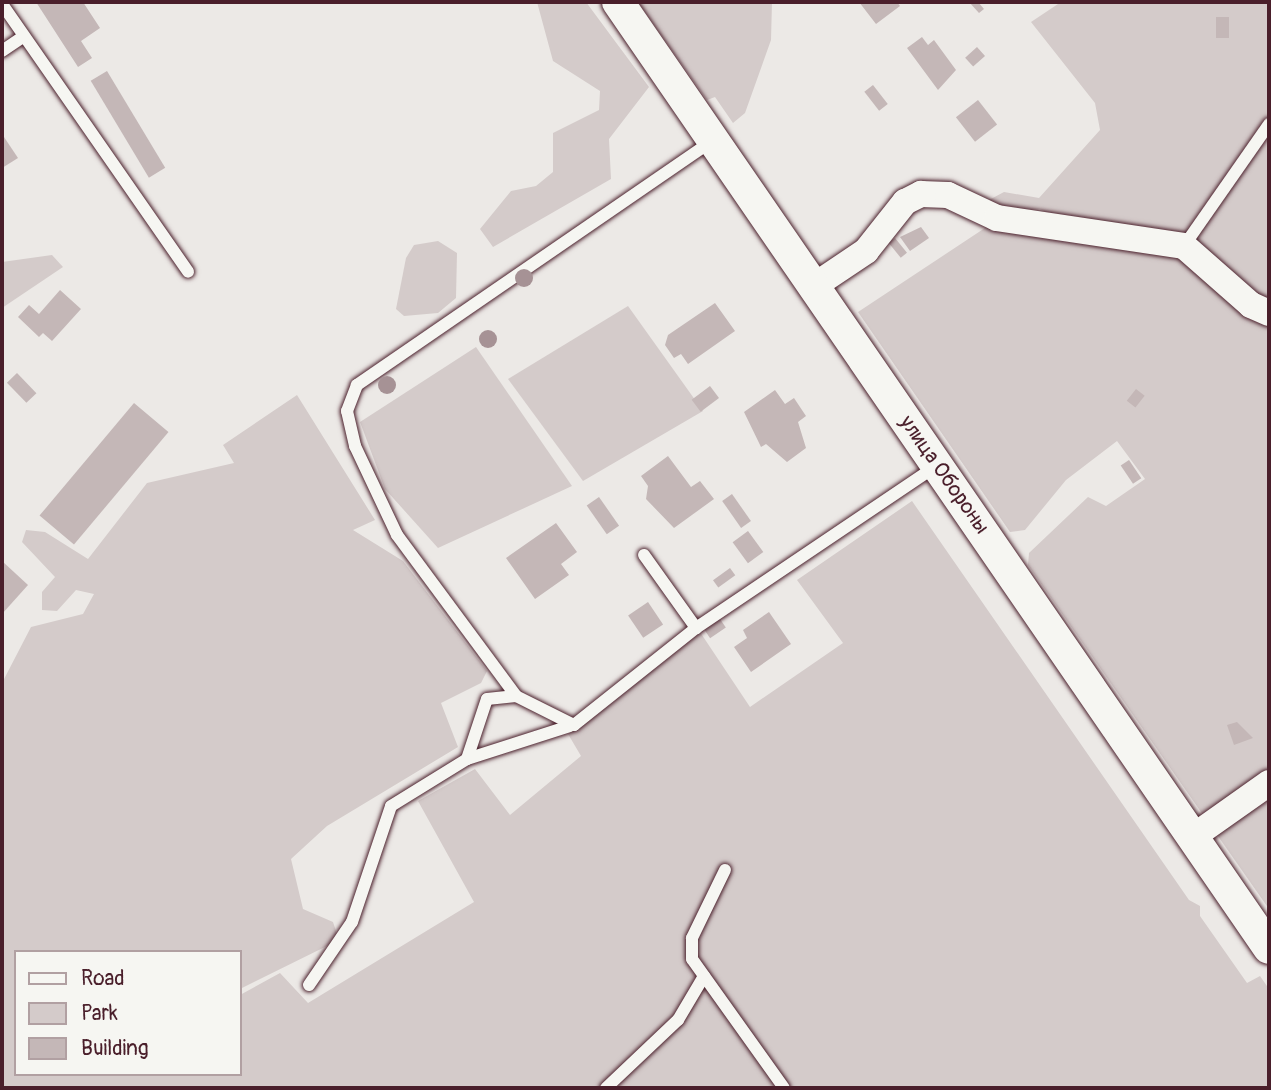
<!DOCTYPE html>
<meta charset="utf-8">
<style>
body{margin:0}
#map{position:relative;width:1271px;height:1090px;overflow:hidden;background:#ece9e6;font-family:Pangolin,sans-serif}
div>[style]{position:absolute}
.green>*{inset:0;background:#d4cbca}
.building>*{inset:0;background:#c4b7b7;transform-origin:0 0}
.roads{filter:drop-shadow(0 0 2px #4a1f2b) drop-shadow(0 0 2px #4a1f2b)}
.service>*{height:12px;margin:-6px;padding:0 6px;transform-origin:6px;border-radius:6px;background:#f6f6f2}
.minor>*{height:26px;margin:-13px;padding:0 13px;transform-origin:13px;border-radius:13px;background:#f6f6f2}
.tertiary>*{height:32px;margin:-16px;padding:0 16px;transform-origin:16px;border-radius:16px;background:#f6f6f2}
.trees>*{width:18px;height:18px;margin:-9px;border-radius:50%;background:#a69295}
span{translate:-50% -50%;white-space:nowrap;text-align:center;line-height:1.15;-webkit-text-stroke:5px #f6f6f2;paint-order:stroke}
.street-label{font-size:21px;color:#4a1f2b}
.frame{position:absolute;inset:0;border:4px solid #4a1f2b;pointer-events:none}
.legend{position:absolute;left:14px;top:950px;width:228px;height:126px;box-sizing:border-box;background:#f6f6f2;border:2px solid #b1a0a2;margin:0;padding:9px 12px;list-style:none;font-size:21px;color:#4a1f2b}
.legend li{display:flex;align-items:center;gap:14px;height:35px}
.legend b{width:35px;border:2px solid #b1a0a2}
</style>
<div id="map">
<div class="green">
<div style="clip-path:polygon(537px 2px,586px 2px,649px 87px,609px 139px,611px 179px,493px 247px,480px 229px,511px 191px,536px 186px,553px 172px,553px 133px,599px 110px,600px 91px,553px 61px)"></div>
<div style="clip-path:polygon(638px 2px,772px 2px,771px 40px,745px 113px,733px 123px,715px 97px,707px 100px)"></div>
<div style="clip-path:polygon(1061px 2px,1269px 2px,1269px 909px,1028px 565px,1029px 553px,1088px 497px,1106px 506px,1145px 479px,1117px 441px,1066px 480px,1025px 530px,1010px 532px,858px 312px,994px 222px,1064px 221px,1040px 209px,1003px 212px,987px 201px,1004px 192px,1039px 198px,1100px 130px,1095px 103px,1031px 22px)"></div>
<div style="clip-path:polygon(438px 241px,457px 253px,456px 298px,438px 313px,404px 316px,396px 309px,406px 258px,414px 245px)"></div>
<div style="clip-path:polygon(52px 255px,63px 267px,2px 308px,2px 262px)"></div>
<div style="clip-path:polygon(628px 306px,703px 411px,583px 481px,508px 379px)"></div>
<div style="clip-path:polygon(476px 347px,572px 486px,438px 548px,385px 489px,360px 422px)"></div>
<div style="clip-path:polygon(297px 395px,375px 520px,353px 530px,403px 561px,487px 671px,481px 683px,441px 703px,458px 747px,327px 826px,291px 859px,303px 909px,333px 922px,339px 940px,240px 989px,240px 952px,16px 952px,16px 1074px,240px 1074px,240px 995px,280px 973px,308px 1003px,474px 902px,418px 801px,475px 769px,510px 815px,581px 756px,568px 734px,700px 632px,750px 707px,843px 643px,797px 580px,912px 501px,1189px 900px,1200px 906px,1200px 916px,1247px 983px,1260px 976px,1269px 989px,1269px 1088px,2px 1088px,2px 683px,31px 627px,83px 614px,94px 594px,76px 590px,57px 611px,42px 610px,42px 592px,55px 577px,22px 542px,26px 530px,45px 532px,88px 559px,147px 483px,234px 463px,223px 445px)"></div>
</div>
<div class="building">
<div style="clip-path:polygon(36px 2px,83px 2px,100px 28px,81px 41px,92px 58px,78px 67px)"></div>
<div style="clip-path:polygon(842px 2px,897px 2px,900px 6px,876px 24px,859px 2px)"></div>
<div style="clip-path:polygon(969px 2px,978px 2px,984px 9px,979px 13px)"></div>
<div style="left:1216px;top:17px;width:13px;height:21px"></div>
<div style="clip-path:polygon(922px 37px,928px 45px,934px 40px,956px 70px,938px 90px,907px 48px)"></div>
<div style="left:977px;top:47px;width:12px;height:16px;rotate:48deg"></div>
<div style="left:107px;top:71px;width:113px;height:19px;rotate:59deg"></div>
<div style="left:873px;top:85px;width:24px;height:11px;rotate:52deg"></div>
<div style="left:978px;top:100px;width:31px;height:28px;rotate:52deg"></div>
<div style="clip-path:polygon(2px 134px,18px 158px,2px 168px)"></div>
<div style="clip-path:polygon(921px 227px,929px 238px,910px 251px,900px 237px)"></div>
<div style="left:895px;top:238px;width:19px;height:8px;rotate:51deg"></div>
<div style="clip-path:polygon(60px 290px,81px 309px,52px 341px,43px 333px,39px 337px,18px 317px,29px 305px,39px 314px)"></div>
<div style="clip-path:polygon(715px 303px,735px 331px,688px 364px,681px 354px,674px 358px,665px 345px,668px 335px)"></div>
<div style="left:17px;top:373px;width:28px;height:14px;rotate:46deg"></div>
<div style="left:710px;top:386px;width:15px;height:23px;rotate:53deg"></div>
<div style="left:1136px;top:389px;width:11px;height:15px;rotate:38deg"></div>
<div style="clip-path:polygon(775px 390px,785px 404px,794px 398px,806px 416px,798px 422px,806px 448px,787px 462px,766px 444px,761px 447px,744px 412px)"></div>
<div style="left:134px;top:403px;width:45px;height:147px;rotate:40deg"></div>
<div style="clip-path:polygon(668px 456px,691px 487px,700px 481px,714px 499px,674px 528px,646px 499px,648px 486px,641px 476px)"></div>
<div style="left:1129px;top:460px;width:22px;height:10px;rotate:56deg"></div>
<div style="left:732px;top:494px;width:33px;height:12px;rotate:55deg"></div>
<div style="left:599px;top:497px;width:35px;height:15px;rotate:55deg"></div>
<div style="clip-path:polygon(556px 523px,577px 552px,561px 564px,569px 575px,535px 599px,506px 558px)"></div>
<div style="left:748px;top:531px;width:26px;height:19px;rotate:54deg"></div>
<div style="clip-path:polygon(2px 561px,28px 585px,2px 614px)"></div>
<div style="left:730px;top:568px;width:9px;height:21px;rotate:54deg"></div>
<div style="left:648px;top:602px;width:27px;height:24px;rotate:56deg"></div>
<div style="clip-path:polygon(769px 612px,791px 644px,751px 672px,734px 647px,747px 638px,743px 630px)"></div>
<div style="left:718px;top:616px;width:14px;height:19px;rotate:56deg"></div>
<div style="clip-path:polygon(1237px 722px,1253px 738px,1234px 745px,1227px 725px)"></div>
</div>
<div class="roads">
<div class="service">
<div style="left:2px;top:4px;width:326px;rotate:55.2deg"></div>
<div style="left:2px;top:51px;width:25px;rotate:-34deg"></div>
<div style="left:712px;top:141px;width:431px;rotate:145.5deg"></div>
<div style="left:357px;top:385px;width:28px;rotate:111deg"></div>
<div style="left:347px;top:411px;width:36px;rotate:77deg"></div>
<div style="left:355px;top:446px;width:98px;rotate:64.7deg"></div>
<div style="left:397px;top:535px;width:200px;rotate:53.5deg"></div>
<div style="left:516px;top:696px;width:65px;rotate:26.6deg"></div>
<div style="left:574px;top:725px;width:156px;rotate:-38.5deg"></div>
<div style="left:696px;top:628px;width:292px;rotate:-34deg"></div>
<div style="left:1184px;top:246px;width:149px;rotate:-55.1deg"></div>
<div style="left:644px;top:555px;width:90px;rotate:54.5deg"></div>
<div style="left:467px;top:759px;width:108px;rotate:-17.8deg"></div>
<div style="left:725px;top:870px;width:76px;rotate:115.9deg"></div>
<div style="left:692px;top:938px;width:21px;rotate:90deg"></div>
<div style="left:692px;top:959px;width:158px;rotate:54.5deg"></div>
<div style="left:309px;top:985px;width:76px;rotate:-55.7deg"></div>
<div style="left:352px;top:922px;width:122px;rotate:-71.4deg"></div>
<div style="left:391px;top:806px;width:89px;rotate:-31.7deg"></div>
<div style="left:467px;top:759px;width:63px;rotate:-71.6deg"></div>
<div style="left:487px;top:699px;width:29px;rotate:-6deg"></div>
<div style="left:606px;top:1088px;width:99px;rotate:-43.4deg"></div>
<div style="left:678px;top:1020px;width:51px;rotate:-59.4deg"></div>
</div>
<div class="minor">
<div style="left:814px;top:286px;width:63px;rotate:-33.9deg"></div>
<div style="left:866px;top:251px;width:63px;rotate:-51.5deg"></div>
<div style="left:905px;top:202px;width:18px;rotate:-27deg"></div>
<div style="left:921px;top:194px;width:27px;rotate:2deg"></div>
<div style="left:948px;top:195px;width:54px;rotate:25.1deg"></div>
<div style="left:997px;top:218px;width:189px;rotate:8.5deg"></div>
<div style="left:1184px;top:246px;width:89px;rotate:41.4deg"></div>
<div style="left:1251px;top:305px;width:20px;rotate:24deg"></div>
<div style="left:1194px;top:836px;width:92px;rotate:-35.2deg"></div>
</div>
<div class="tertiary">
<div style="left:618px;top:2px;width:1148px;rotate:55.47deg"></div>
</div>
</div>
<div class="trees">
<div style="left:524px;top:278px"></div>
<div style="left:488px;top:339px"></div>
<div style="left:387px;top:385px"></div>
</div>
<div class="street-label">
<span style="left:944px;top:475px;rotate:55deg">улица Обороны</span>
</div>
<div class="frame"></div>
<ul class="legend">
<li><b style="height:9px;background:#f6f6f2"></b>Road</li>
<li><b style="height:19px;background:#d4cbca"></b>Park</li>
<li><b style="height:19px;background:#c4b7b7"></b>Building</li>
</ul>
</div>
